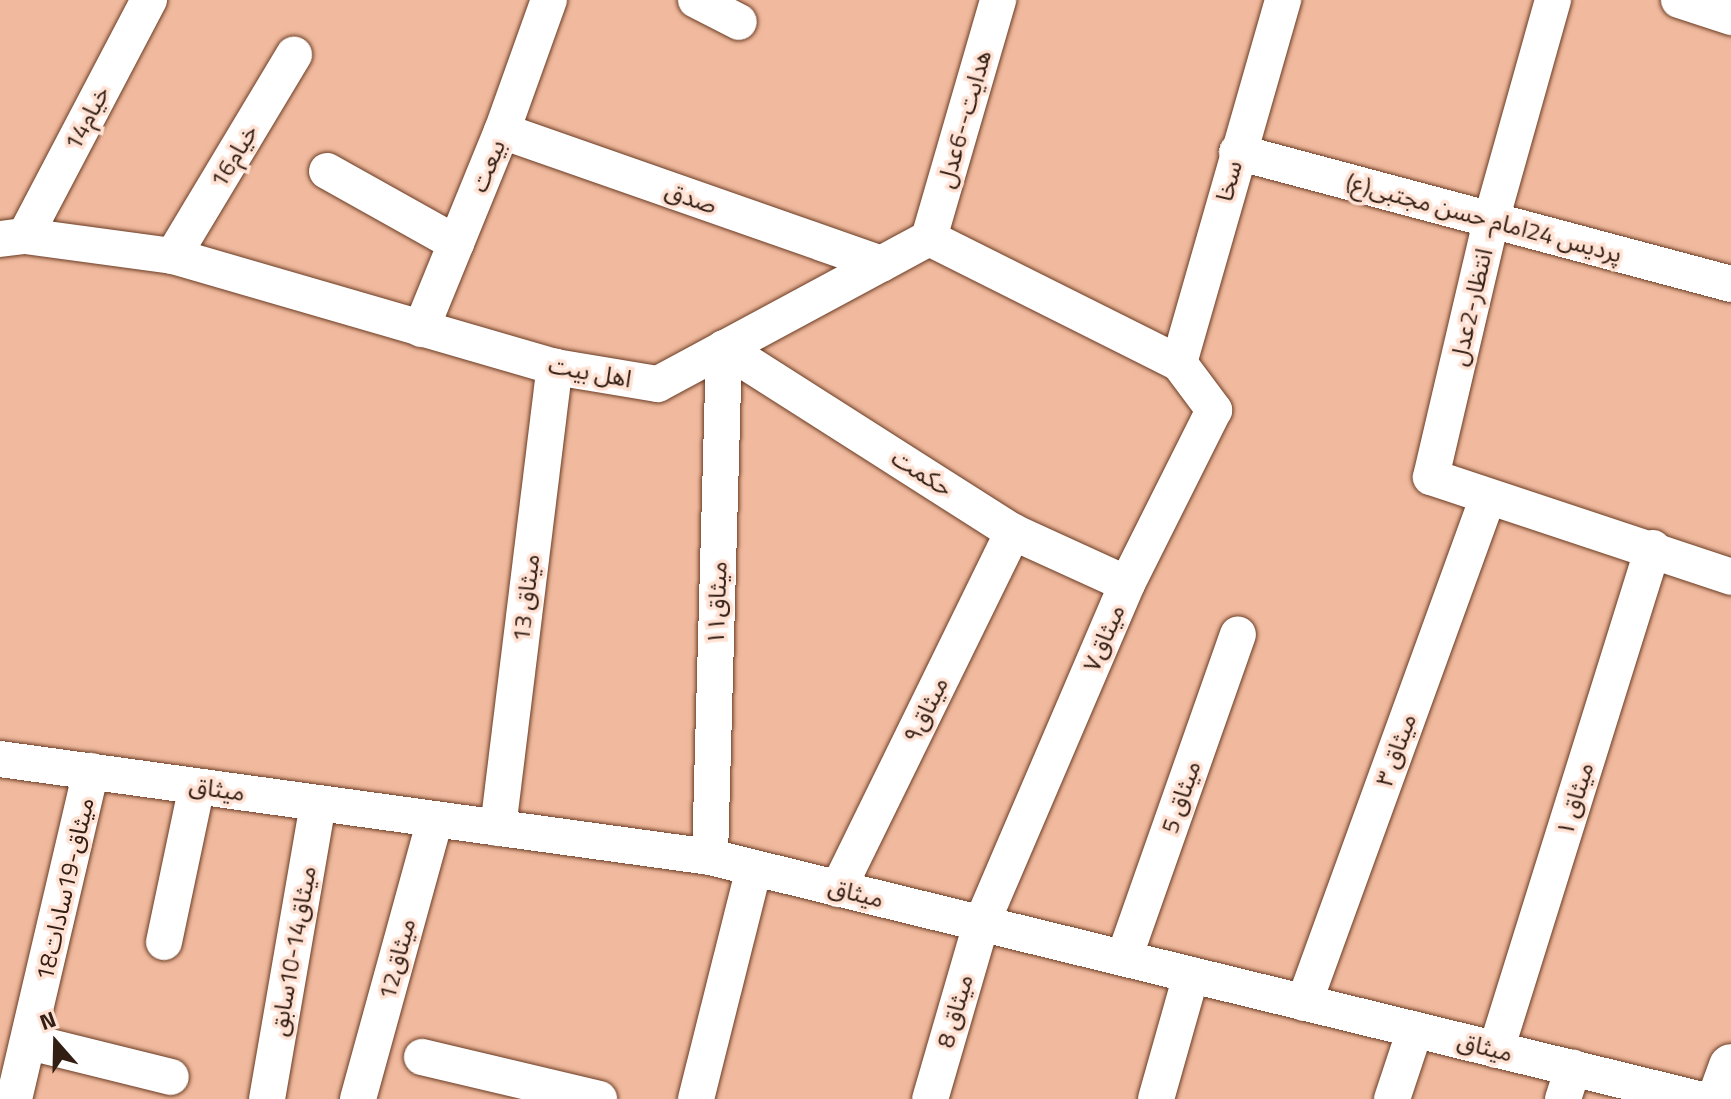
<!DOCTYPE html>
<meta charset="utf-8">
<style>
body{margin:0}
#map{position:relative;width:1731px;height:1099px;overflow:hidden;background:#f1ba9e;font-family:"Titillium Web","Noto Sans Arabic",sans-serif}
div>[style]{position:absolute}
.roads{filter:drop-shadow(0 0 2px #6a3c24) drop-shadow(0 0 2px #6a3c24)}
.minor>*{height:36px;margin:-18px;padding:0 18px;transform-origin:18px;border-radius:18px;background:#fff}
.secondary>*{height:44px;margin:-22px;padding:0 22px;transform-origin:22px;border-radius:22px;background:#fff}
span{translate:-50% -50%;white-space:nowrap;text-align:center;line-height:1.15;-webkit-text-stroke:7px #ffe2d4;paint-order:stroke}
.street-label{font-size:24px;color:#331e14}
.north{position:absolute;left:16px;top:1003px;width:80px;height:80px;-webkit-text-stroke:6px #ffe2d4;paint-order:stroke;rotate:340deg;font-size:22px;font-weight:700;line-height:32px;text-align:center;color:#331e14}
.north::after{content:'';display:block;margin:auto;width:28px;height:36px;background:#331e14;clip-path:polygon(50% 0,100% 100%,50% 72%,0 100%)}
</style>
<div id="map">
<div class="roads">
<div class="minor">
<div style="left:696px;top:0;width:48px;rotate:27.1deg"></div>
<div style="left:1553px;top:0;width:230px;rotate:105.7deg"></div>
<div style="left:1491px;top:221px;width:263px;rotate:103.2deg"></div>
<div style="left:1431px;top:477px;width:316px;rotate:18.4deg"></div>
<div style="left:1679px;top:0;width:55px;rotate:18.1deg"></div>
<div style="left:502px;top:131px;width:402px;rotate:19.3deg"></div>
<div style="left:1237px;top:152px;width:511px;rotate:14.96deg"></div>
<div style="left:327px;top:171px;width:148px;rotate:29.2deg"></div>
<div style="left:25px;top:236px;width:267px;rotate:-62.3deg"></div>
<div style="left:929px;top:238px;width:248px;rotate:-73.8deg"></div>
<div style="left:0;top:239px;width:25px;rotate:-7deg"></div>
<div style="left:25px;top:236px;width:149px;rotate:7.7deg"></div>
<div style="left:173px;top:256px;width:398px;rotate:16.2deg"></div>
<div style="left:555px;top:367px;width:104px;rotate:9.4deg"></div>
<div style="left:658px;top:384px;width:308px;rotate:-28.3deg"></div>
<div style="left:929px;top:238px;width:280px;rotate:26.6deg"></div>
<div style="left:1179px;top:363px;width:59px;rotate:53.3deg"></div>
<div style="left:1214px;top:410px;width:195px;rotate:116.6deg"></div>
<div style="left:1127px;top:584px;width:370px;rotate:113.2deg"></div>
<div style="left:981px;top:924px;width:182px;rotate:106.2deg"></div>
<div style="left:173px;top:256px;width:235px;rotate:-59deg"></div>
<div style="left:421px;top:329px;width:214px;rotate:-67.8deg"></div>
<div style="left:502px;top:131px;width:139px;rotate:-70.3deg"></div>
<div style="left:724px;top:348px;width:343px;rotate:32.5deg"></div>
<div style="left:1013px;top:532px;width:125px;rotate:24.5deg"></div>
<div style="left:1179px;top:363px;width:378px;rotate:-74deg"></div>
<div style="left:0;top:759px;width:717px;rotate:7.86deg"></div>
<div style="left:710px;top:857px;width:1017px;rotate:13.76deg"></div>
<div style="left:498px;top:828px;width:465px;rotate:-83deg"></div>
<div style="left:710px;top:857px;width:509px;rotate:-88.42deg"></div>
<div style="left:838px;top:889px;width:398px;rotate:-63.9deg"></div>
<div style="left:164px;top:942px;width:159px;rotate:-78.1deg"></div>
<div style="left:1124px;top:958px;width:343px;rotate:-70.6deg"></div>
<div style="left:1304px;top:1003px;width:538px;rotate:-70.02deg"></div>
<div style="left:30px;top:1042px;width:145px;rotate:13.9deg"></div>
<div style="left:1496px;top:1050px;width:526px;rotate:-72.63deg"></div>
<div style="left:422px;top:1057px;width:182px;rotate:13.3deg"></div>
<div style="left:14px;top:1099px;width:337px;rotate:-76.8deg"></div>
<div style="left:267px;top:1099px;width:300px;rotate:-80.2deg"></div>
<div style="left:358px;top:1099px;width:290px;rotate:-74.6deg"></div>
<div style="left:696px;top:1099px;width:238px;rotate:-75.9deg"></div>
<div style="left:1156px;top:1099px;width:129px;rotate:-74.2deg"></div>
<div style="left:1392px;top:1099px;width:73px;rotate:-71.6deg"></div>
<div style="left:1563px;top:1099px;width:33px;rotate:-72deg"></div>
</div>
<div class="secondary">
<div style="left:1719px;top:1099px;width:35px;rotate:-70deg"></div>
</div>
</div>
<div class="street-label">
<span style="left:87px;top:118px;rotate:-62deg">14خیام</span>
<span style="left:964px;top:119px;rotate:-74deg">هدایت--6عدل</span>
<span style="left:234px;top:156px;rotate:-59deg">16خیام</span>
<span style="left:488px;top:166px;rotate:-68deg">بیعت</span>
<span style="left:1229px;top:181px;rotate:-75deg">سخا</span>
<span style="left:691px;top:198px;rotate:19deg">صدق</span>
<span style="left:1484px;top:218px;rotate:15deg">پردیس 24امام حسن مجتبی(ع)</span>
<span style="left:1471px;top:307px;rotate:-77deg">انتظار-2عدل</span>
<span style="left:590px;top:372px;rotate:10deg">اهل بیت</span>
<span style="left:922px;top:473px;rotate:32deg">حکمت</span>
<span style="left:526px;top:598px;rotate:-83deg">میثاق 13</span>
<span style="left:717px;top:603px;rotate:-88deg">میثاق۱۱</span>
<span style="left:1104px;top:638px;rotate:-67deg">میثاق۷</span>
<span style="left:926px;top:710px;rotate:-64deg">میثاق۹</span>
<span style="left:1396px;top:750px;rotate:-70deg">میثاق ۳</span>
<span style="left:217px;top:789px;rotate:8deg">میثاق</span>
<span style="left:1181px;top:797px;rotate:-71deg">میثاق 5</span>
<span style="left:1575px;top:799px;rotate:-73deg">میثاق ۱</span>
<span style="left:65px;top:889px;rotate:-77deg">18میثاق-19سادات</span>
<span style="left:856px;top:893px;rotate:14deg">میثاق</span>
<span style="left:293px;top:951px;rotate:-80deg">میثاق14-10سابق</span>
<span style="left:397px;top:959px;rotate:-75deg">12میثاق</span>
<span style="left:955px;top:1011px;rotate:-74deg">میثاق 8</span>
<span style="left:1485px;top:1047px;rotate:14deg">میثاق</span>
</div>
<div class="north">N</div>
</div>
